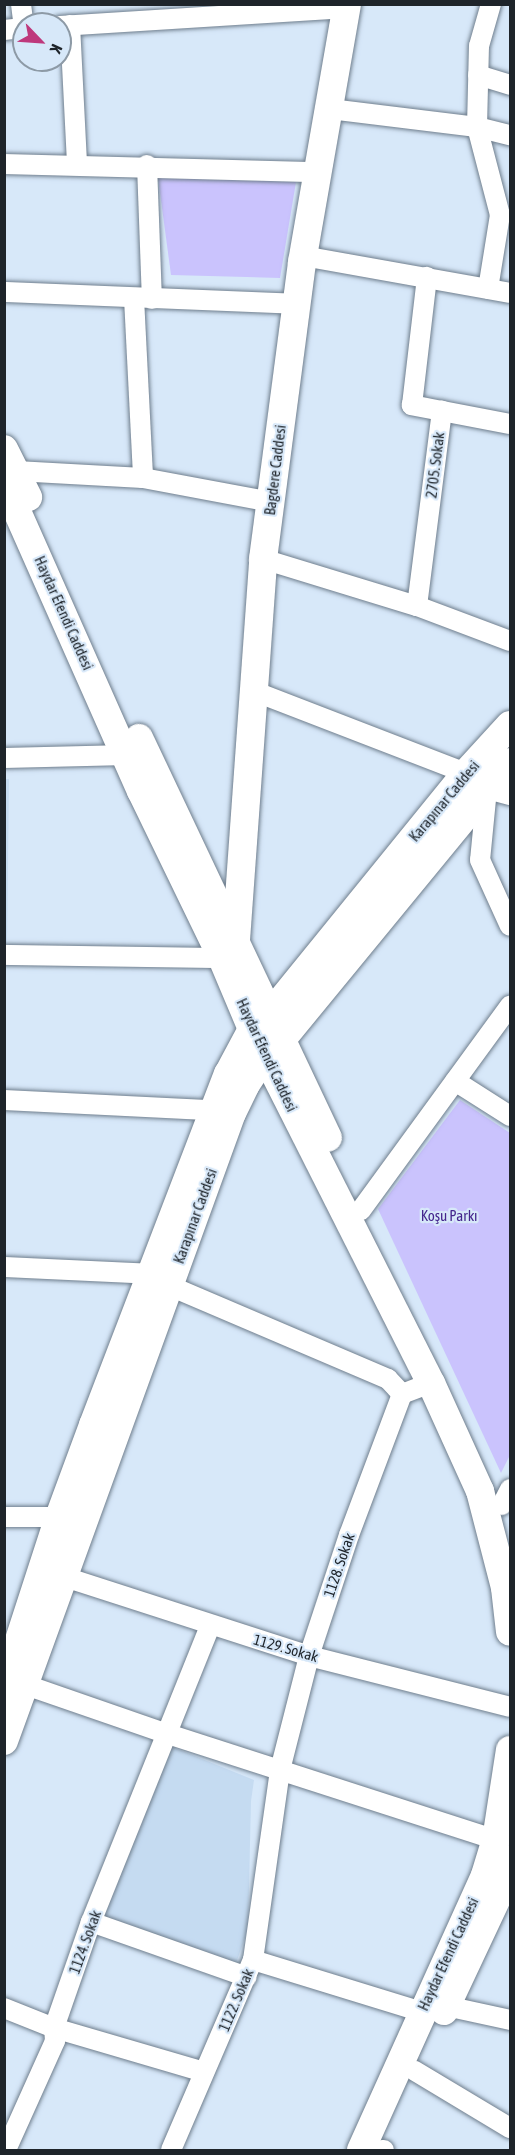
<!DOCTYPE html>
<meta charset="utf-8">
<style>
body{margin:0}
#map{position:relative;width:515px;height:2155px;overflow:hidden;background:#d7e8f9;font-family:"Asap Condensed",sans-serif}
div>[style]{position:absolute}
.built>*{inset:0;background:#c5dbf1}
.green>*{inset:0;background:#cac3fd}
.roads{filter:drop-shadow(0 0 2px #6f7e8d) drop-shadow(0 0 2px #6f7e8d)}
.minor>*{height:20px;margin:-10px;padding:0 10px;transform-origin:10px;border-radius:10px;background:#fff}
.secondary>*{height:28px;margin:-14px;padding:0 14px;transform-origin:14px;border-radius:14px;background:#fff}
span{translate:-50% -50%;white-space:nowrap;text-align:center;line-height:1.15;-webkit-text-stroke:4.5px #d7e8f9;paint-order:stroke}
.street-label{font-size:15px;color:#1e242a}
.park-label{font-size:15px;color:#44268d}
.frame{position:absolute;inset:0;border:6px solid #1e242a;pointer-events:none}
.north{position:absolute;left:12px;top:12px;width:60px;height:60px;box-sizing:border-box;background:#d7e8f9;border:2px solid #8d9aa6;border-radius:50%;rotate:115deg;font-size:16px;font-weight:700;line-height:24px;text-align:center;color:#1e242a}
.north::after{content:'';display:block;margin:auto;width:21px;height:27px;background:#be387c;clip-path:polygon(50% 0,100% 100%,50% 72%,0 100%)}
</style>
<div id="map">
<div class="built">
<div style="clip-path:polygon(5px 779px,9px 779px,7px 945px,4px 944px)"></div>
<div style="clip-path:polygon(165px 1744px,254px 1780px,251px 1801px,248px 1929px,234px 1969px,103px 1922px)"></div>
</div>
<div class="green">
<div style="clip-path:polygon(158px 178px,296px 182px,280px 278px,171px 275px)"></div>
<div style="clip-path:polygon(460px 1100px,510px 1133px,510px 1455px,501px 1473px,378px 1209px)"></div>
</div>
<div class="roads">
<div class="minor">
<div style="left:21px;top:4px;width:24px;rotate:83deg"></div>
<div style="left:70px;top:25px;width:139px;rotate:87.1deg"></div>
<div style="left:60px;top:26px;width:287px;rotate:-3.6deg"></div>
<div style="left:4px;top:30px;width:20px;rotate:-6deg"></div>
<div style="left:478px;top:75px;width:34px;rotate:17deg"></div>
<div style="left:330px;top:109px;width:148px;rotate:7deg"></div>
<div style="left:477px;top:127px;width:34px;rotate:14deg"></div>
<div style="left:4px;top:164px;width:314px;rotate:1.5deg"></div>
<div style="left:147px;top:165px;width:134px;rotate:87.9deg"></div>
<div style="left:303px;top:256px;width:210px;rotate:10.1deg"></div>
<div style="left:488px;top:289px;width:75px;rotate:-80.8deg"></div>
<div style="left:500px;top:215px;width:91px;rotate:-104.6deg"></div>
<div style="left:477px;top:127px;width:81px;rotate:-88.6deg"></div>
<div style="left:479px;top:46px;width:44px;rotate:-74.1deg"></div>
<div style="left:4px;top:292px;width:293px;rotate:2.3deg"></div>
<div style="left:134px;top:298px;width:180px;rotate:87.1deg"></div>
<div style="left:442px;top:411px;width:69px;rotate:10.8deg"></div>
<div style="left:16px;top:471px;width:127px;rotate:3.2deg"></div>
<div style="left:143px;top:478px;width:130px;rotate:10.6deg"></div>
<div style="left:263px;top:559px;width:161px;rotate:17deg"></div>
<div style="left:417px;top:606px;width:99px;rotate:20.6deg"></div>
<div style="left:417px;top:606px;width:197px;rotate:-82.7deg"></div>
<div style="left:442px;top:411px;width:31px;rotate:-169deg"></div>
<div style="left:412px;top:405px;width:129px;rotate:-83.3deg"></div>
<div style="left:256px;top:692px;width:225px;rotate:21.1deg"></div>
<div style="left:4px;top:758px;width:123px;rotate:-1.4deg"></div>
<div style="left:510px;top:795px;width:24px;rotate:-165deg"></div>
<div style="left:487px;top:789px;width:71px;rotate:95.6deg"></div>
<div style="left:480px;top:860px;width:72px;rotate:65.6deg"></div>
<div style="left:4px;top:955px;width:218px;rotate:0.8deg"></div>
<div style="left:455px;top:1081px;width:65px;rotate:32.5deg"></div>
<div style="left:4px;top:1100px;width:208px;rotate:2.8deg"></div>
<div style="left:361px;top:1210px;width:253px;rotate:-53.9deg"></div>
<div style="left:4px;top:1267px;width:146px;rotate:2.7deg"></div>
<div style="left:170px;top:1286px;width:237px;rotate:23.1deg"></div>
<div style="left:388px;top:1379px;width:21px;rotate:47deg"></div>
<div style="left:502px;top:1505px;width:18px;rotate:-63deg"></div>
<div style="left:4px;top:1517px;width:55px"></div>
<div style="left:65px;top:1577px;width:256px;rotate:17.9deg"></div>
<div style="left:309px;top:1656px;width:207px;rotate:14.2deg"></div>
<div style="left:26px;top:1685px;width:147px;rotate:19.1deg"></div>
<div style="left:165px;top:1733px;width:348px;rotate:17.9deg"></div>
<div style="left:91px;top:1922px;width:165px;rotate:19.4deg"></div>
<div style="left:253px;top:1960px;width:177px;rotate:17.1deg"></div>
<div style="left:446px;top:2006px;width:66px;rotate:12.3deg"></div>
<div style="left:4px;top:2008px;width:54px;rotate:21.8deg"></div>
<div style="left:54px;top:2028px;width:156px;rotate:16.3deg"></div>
<div style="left:415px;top:2071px;width:111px;rotate:31deg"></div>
<div style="left:6px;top:2150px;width:120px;rotate:-65.8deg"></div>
<div style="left:55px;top:2041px;width:13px;rotate:-94deg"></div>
<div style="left:54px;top:2028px;width:112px;rotate:-70.8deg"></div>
<div style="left:91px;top:1922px;width:319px;rotate:-68.1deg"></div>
<div style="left:171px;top:2150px;width:207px;rotate:-66.7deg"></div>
<div style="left:253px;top:1960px;width:192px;rotate:-81.9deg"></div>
<div style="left:280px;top:1770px;width:118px;rotate:-75.7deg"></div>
<div style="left:309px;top:1656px;width:127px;rotate:-71.7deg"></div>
<div style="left:349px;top:1535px;width:151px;rotate:-69.4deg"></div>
<div style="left:402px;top:1394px;width:31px;rotate:-21deg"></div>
<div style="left:382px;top:2150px;width:2px"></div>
</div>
<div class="secondary">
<div style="left:4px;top:449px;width:54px;rotate:63.4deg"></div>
<div style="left:4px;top:482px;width:338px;rotate:66.1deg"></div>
<div style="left:141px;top:791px;width:186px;rotate:64.1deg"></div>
<div style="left:222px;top:958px;width:77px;rotate:67.1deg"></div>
<div style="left:252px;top:1029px;width:397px;rotate:63.2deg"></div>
<div style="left:431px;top:1383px;width:119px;rotate:65.6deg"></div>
<div style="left:480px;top:1491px;width:100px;rotate:75.5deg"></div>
<div style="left:505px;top:1588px;width:44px;rotate:83.5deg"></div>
<div style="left:139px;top:738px;width:442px;rotate:64.7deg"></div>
<div style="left:236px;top:940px;width:382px;rotate:-85.9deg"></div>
<div style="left:263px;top:559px;width:300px;rotate:-82.5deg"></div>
<div style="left:302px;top:262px;width:262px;rotate:-80.1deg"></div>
<div style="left:4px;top:1686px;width:178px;rotate:-72deg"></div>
<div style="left:59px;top:1517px;width:98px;rotate:-69.7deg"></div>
<div style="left:93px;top:1425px;width:376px;rotate:-69deg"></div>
<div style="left:228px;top:1074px;width:51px;rotate:-61.9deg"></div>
<div style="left:252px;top:1029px;width:25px;rotate:-40deg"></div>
<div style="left:271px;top:1013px;width:309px;rotate:-50.9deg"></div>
<div style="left:466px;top:773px;width:65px;rotate:-47.5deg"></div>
<div style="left:4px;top:1741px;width:668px;rotate:-70.05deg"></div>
<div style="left:232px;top:1113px;width:30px;rotate:-64deg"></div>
<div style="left:245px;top:1086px;width:38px;rotate:-57deg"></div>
<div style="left:266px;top:1054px;width:23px;rotate:-43deg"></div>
<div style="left:283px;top:1038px;width:357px;rotate:-50.6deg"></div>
<div style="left:444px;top:2011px;width:146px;rotate:-64.8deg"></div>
<div style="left:506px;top:1879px;width:20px;rotate:-79deg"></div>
<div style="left:361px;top:2150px;width:302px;rotate:-65.7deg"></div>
<div style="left:485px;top:1875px;width:37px;rotate:-73deg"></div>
<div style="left:496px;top:1840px;width:91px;rotate:-81.2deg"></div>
</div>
</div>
<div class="street-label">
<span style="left:435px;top:465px;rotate:-83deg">2705. Sokak</span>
<span style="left:275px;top:470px;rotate:-83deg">Bagdere Caddesi</span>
<span style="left:64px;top:613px;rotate:66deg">Haydar Efendi Caddesi</span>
<span style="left:444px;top:801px;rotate:-50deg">Karapınar Caddesi</span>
<span style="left:267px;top:1055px;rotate:65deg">Haydar Efendi Caddesi</span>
<span style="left:195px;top:1216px;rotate:-70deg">Karapınar Caddesi</span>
<span style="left:339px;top:1565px;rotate:-71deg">1128. Sokak</span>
<span style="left:286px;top:1648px;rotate:16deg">1129. Sokak</span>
<span style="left:85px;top:1942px;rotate:-70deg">1124. Sokak</span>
<span style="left:448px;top:1954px;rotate:-65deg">Haydar Efendi Caddesi</span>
<span style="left:236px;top:2000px;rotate:-67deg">1122. Sokak</span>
</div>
<div class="park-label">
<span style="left:449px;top:1216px">Koşu Parkı</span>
</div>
<div class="frame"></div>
<div class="north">K</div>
</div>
